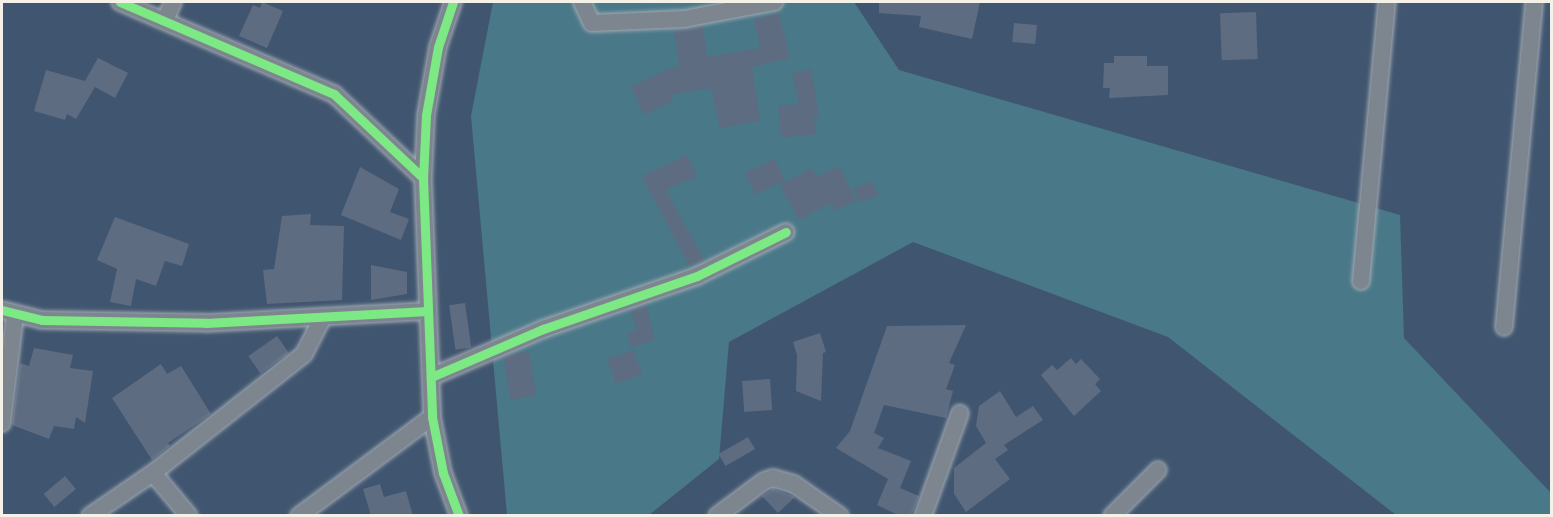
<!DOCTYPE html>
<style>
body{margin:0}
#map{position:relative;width:1553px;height:517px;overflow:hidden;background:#40556f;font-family:"Playpen Sans",sans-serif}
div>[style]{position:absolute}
.green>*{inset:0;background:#497888}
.building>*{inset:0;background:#5e6c81;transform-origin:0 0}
.roads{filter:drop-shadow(0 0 2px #a1aab4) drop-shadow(0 0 2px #a1aab4)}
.street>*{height:16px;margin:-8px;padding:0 8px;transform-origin:8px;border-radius:8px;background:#7d868f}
.cycleway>*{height:9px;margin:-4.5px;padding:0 4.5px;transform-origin:4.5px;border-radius:4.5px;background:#7ce984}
span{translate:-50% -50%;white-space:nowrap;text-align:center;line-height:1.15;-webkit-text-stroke:5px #1f4a7a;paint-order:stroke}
.frame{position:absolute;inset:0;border:3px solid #f4f1e8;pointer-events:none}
</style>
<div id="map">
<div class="green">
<div style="clip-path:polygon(493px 2px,854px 2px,899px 70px,1400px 215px,1404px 338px,1551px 493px,1551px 515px,1396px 515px,1168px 337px,913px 242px,729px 342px,719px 459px,649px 515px,507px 515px,471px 116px)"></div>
</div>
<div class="building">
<div style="clip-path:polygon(262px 2px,283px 11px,267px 48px,239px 36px,253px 5px,260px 8px)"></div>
<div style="clip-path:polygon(879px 2px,980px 2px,972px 39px,919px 27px,921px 16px,879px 13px)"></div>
<div style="left:1256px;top:12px;width:47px;height:36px;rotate:88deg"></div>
<div style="clip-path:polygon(779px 13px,790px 58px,752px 67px,760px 121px,720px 128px,711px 88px,671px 95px,674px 101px,644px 115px,631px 86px,679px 65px,674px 31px,703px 26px,707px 57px,760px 48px,754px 19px)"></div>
<div style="left:1014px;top:23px;width:23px;height:19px;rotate:5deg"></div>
<div style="clip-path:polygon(1114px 56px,1147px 56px,1147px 66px,1168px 66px,1168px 95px,1109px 98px,1110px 88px,1103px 88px,1104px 63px,1114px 63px)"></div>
<div style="clip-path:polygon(98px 58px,128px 73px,115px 98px,95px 87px,76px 119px,67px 114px,65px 120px,34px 111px,46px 70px,85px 81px)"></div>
<div style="clip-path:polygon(811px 69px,819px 117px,814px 118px,816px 134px,781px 138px,778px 106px,799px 104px,792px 74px)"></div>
<div style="clip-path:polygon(687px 155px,697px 176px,666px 190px,704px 260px,690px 267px,642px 176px)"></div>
<div style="left:775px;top:159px;width:24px;height:33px;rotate:66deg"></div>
<div style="clip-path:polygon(839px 166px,856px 200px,835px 211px,831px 203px,799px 220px,780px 185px,812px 168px,817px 177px)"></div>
<div style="clip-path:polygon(360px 167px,399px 189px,390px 212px,409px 219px,401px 240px,341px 215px)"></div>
<div style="left:872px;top:181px;width:15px;height:20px;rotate:67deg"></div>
<div style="clip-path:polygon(311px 214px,310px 225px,344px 226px,342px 300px,267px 304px,263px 270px,274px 269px,282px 216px)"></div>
<div style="clip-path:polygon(115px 217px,189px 244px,182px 266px,165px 261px,156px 286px,136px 279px,131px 306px,110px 302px,117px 269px,97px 260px)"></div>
<div style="clip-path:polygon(371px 265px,407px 272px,407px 294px,371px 300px)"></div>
<div style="left:465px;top:303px;width:45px;height:16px;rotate:82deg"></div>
<div style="clip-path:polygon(646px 305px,655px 340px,631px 347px,627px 334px,637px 330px,631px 310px)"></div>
<div style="clip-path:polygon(966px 325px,949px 363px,955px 365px,946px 389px,953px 391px,946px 418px,884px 405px,874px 433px,884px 438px,878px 448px,911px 461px,900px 488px,919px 496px,911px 516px,900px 516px,877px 505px,888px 479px,836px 448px,850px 431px,887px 326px)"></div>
<div style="clip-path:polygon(820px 333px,826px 352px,823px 353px,821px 401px,796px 391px,797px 355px,793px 342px)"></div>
<div style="left:277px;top:336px;width:21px;height:35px;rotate:55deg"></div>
<div style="clip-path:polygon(34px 348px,73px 355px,70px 368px,93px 371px,85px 423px,76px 417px,74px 429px,54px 426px,49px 439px,12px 425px,20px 363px,29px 366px)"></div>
<div style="left:634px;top:350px;width:26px;height:28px;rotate:72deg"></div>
<div style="left:529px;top:351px;width:45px;height:26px;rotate:81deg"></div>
<div style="clip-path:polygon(1071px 358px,1076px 364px,1081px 359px,1100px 379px,1095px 384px,1101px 391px,1074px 416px,1041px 375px,1052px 365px,1057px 370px)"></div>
<div style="clip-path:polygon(161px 364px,167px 374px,181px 366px,211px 414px,168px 443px,170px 446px,152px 460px,112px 398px)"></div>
<div style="left:770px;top:379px;width:31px;height:28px;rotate:86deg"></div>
<div style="clip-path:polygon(1000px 391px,1016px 417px,1033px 406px,1043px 420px,1004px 445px,1008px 450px,995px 459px,1010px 479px,966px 512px,954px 494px,954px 468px,986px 443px,976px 426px,979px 406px)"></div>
<div style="left:748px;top:437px;width:14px;height:34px;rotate:60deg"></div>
<div style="left:65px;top:476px;width:17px;height:28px;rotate:50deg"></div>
<div style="clip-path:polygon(380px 484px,384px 497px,406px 491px,413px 516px,371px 516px,363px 489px)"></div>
<div style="clip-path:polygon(773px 489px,795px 497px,778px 513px,762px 496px)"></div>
</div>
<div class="roads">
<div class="street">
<div style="left:120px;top:2px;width:233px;rotate:23.3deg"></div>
<div style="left:334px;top:94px;width:122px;rotate:43.3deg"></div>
<div style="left:453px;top:2px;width:47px;rotate:108.4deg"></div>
<div style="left:438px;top:47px;width:69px;rotate:100deg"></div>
<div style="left:426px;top:115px;width:63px;rotate:92.7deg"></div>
<div style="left:423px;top:178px;width:239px;rotate:87.8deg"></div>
<div style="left:432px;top:417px;width:57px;rotate:78.9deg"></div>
<div style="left:443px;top:473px;width:46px;rotate:69.6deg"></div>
<div style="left:582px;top:2px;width:23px;rotate:65deg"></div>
<div style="left:592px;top:23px;width:92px;rotate:-2.5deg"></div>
<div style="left:684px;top:19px;width:92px;rotate:-10.7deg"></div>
<div style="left:165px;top:20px;width:20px;rotate:-66deg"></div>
<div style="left:1361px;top:281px;width:280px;rotate:-84.7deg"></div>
<div style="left:2px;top:310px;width:41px;rotate:14deg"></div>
<div style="left:42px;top:320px;width:164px;rotate:1deg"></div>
<div style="left:206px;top:323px;width:222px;rotate:-3.1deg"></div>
<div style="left:1504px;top:327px;width:326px;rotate:-84.7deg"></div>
<div style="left:431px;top:377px;width:122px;rotate:-23.2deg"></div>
<div style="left:543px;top:329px;width:163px;rotate:-19deg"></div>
<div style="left:697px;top:276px;width:99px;rotate:-26.3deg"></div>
<div style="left:2px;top:423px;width:109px;rotate:-83.1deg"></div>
<div style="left:153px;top:473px;width:56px;rotate:50.1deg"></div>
<div style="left:90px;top:516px;width:76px;rotate:-34.3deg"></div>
<div style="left:153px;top:473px;width:192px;rotate:-38.2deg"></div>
<div style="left:304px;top:354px;width:42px;rotate:-62.8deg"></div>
<div style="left:299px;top:516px;width:166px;rotate:-36.7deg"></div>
<div style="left:717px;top:516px;width:59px;rotate:-36.7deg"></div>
<div style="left:764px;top:481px;width:9px;rotate:-18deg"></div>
<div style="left:773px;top:478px;width:22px;rotate:16deg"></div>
<div style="left:794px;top:484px;width:56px;rotate:34.8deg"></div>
<div style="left:923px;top:516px;width:109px;rotate:-70.2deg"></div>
<div style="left:1112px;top:516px;width:65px;rotate:-45deg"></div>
</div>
</div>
<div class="cycleway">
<div style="left:120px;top:2px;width:233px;rotate:23.3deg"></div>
<div style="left:334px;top:94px;width:122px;rotate:43.3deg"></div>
<div style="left:453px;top:2px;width:47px;rotate:108.4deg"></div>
<div style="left:438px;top:47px;width:69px;rotate:100deg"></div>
<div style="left:426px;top:115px;width:63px;rotate:92.7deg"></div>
<div style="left:423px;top:178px;width:239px;rotate:87.8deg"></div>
<div style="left:432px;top:417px;width:57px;rotate:78.9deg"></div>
<div style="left:443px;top:473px;width:46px;rotate:69.6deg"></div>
<div style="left:2px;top:310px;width:41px;rotate:14deg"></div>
<div style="left:42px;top:320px;width:164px;rotate:1deg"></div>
<div style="left:206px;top:323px;width:222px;rotate:-3.1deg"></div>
<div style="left:431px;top:377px;width:122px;rotate:-23.2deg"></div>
<div style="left:543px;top:329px;width:163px;rotate:-19deg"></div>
<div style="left:697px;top:276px;width:99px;rotate:-26.3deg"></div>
</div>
<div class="frame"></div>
</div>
